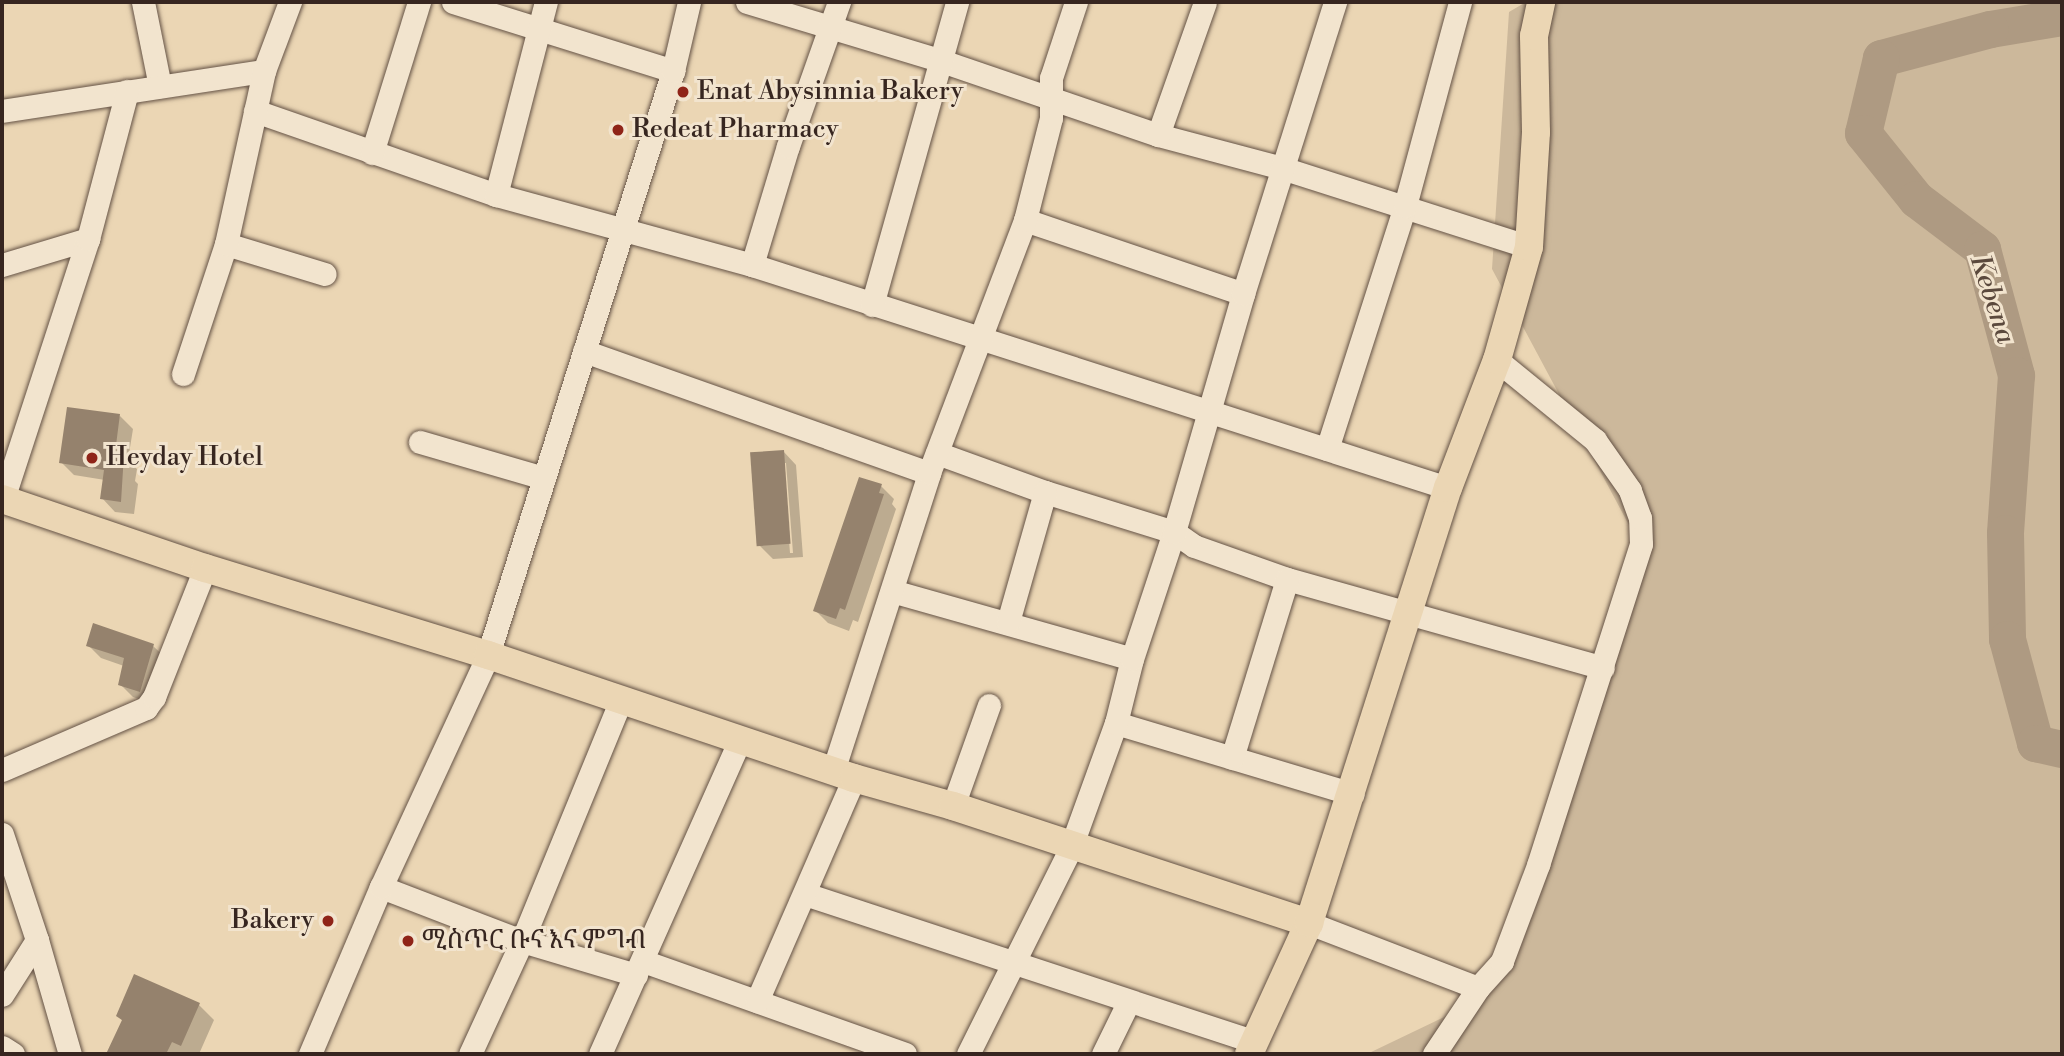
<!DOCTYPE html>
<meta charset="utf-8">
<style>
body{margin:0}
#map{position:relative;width:2064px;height:1056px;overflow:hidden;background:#ebd6b4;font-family:"Libre Bodoni","Noto Serif Ethiopic",serif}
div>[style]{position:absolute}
.green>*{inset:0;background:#ccb89b}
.shadow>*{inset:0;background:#0003}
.river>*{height:37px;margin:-18.5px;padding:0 18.5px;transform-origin:18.5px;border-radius:18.5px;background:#ae9a82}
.building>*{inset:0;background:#95826d;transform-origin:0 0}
.roads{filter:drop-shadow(0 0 2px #645245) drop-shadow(0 0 2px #645245)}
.minor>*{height:23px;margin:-11.5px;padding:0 11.5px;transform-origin:11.5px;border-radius:11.5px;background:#f2e4ce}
.major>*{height:28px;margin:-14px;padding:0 14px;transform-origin:14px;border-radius:14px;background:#ebd6b4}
.dots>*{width:19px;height:19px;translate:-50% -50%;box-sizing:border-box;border:4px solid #f2e4ce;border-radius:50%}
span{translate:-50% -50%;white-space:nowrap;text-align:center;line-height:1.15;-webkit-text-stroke:6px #f2e4ce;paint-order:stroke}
.poi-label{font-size:26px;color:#372620}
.left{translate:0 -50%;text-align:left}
.right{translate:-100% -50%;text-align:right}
.water-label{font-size:28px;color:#5b493d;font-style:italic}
.frame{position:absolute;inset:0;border:4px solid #372620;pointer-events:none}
</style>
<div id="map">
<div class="green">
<div style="clip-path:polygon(1526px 2px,2062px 2px,2062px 1054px,1367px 1054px,1488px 996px,1637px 540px,1492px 269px,1509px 12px)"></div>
</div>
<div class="shadow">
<div style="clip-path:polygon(120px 416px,133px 429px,128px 460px,137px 469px,135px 481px,138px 484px,134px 514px,115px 512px,102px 498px,105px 480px,74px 475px,61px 462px)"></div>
<div style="clip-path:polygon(evenodd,783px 451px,796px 465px,803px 557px,773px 559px,760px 546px,783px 451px,783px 463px,786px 463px,793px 553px,790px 553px,783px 463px)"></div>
<div style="clip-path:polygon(881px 486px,894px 499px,892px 504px,896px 509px,858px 622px,853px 620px,849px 631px,828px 623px,815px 610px)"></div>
<div style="clip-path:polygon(88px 645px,153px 646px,167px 659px,153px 704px,133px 697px,120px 684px,124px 666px,101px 658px)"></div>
<div style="clip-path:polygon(199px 1005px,214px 1020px,199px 1054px,108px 1054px,123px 1021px,118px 1016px)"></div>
</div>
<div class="river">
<div style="left:2062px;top:17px;width:73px;rotate:170.5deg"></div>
<div style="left:1990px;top:29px;width:113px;rotate:165.1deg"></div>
<div style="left:1881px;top:58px;width:77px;rotate:103.5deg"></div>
<div style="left:1863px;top:133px;width:85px;rotate:51.2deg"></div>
<div style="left:1916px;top:199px;width:83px;rotate:37.1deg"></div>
<div style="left:1982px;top:249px;width:131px;rotate:74.9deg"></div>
<div style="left:2016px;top:375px;width:158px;rotate:94deg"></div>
<div style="left:2005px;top:533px;width:106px;rotate:88.9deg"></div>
<div style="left:2007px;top:639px;width:108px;rotate:74.9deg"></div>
<div style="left:2035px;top:743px;width:28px;rotate:13deg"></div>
</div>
<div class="building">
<div style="clip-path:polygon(67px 407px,120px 414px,115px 453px,124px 454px,121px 502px,100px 499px,104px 470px,59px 463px)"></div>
<div style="left:784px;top:450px;width:94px;height:34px;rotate:86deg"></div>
<div style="clip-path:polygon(859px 477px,882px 484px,879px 493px,884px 494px,845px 610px,840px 608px,836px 619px,813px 611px)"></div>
<div style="clip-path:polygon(93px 623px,154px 644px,140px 692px,118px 685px,124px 658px,86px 646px)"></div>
<div style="clip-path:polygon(134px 974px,200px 1003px,181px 1046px,172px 1042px,166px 1054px,106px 1054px,122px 1020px,116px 1016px)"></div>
</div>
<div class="roads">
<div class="minor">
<div style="left:143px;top:2px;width:86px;rotate:78.6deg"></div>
<div style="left:453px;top:2px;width:231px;rotate:17.4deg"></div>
<div style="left:747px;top:2px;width:204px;rotate:16.8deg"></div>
<div style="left:942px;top:61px;width:228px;rotate:18.9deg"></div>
<div style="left:1158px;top:135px;width:128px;rotate:14.9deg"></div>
<div style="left:1282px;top:168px;width:259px;rotate:17.7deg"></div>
<div style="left:2px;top:111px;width:265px;rotate:-8.7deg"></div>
<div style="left:264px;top:71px;width:74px;rotate:-69.4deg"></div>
<div style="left:255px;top:111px;width:255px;rotate:19.2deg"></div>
<div style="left:496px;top:195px;width:265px;rotate:15.3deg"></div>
<div style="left:752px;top:265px;width:731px;rotate:17.77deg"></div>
<div style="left:1158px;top:135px;width:141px;rotate:-70.5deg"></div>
<div style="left:372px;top:153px;width:158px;rotate:-72.7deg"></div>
<div style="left:496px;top:195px;width:199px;rotate:-75.5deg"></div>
<div style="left:1025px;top:220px;width:230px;rotate:18.7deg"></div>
<div style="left:226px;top:244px;width:103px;rotate:16.9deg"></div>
<div style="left:2px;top:265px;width:90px;rotate:-16.8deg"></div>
<div style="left:752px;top:265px;width:124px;rotate:-73.2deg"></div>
<div style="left:788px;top:146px;width:153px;rotate:-70.5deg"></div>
<div style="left:872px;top:305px;width:315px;rotate:-74.3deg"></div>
<div style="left:584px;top:351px;width:366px;rotate:19.5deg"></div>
<div style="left:183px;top:374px;width:137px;rotate:-71.7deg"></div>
<div style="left:226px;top:244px;width:177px;rotate:-77.6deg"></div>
<div style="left:420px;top:442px;width:129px;rotate:16.2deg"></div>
<div style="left:1327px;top:449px;width:255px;rotate:-72.2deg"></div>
<div style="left:1405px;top:206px;width:211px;rotate:-74.9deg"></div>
<div style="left:937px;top:453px;width:115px;rotate:19.9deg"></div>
<div style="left:1045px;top:492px;width:135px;rotate:17.2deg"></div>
<div style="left:1174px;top:532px;width:24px;rotate:35deg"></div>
<div style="left:1194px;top:546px;width:99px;rotate:19.5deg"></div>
<div style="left:1287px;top:579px;width:328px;rotate:15.7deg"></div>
<div style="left:3px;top:499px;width:274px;rotate:-71.9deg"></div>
<div style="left:88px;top:239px;width:153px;rotate:-75.2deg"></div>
<div style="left:892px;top:591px;width:249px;rotate:15.8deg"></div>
<div style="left:1008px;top:622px;width:135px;rotate:-74.1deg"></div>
<div style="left:1116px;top:723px;width:247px;rotate:16.7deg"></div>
<div style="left:1232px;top:758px;width:187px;rotate:-72.9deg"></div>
<div style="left:2px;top:770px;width:157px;rotate:-23.3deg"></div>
<div style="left:146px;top:708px;width:14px;rotate:-54deg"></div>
<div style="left:154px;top:697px;width:139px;rotate:-68.4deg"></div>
<div style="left:833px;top:771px;width:313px;rotate:-72.1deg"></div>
<div style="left:929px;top:473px;width:271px;rotate:-69.2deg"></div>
<div style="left:1025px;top:220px;width:105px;rotate:-75.7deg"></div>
<div style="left:1051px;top:118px;width:40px;rotate:-90deg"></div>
<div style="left:1051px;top:78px;width:80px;rotate:-71.8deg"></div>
<div style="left:953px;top:806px;width:107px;rotate:-70.4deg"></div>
<div style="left:2px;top:834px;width:112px;rotate:71.7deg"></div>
<div style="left:37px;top:940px;width:65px;rotate:122.5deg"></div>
<div style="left:381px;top:887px;width:151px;rotate:21deg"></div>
<div style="left:522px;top:941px;width:119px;rotate:16.6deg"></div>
<div style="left:805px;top:894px;width:474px;rotate:18.2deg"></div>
<div style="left:1309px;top:923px;width:181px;rotate:21deg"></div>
<div style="left:37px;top:940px;width:119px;rotate:73.9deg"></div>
<div style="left:643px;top:961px;width:278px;rotate:19.5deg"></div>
<div style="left:757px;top:1001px;width:243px;rotate:-66.5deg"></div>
<div style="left:2px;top:1047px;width:13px;rotate:32deg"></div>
<div style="left:310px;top:1054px;width:181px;rotate:-67deg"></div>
<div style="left:381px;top:887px;width:255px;rotate:-65.2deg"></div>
<div style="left:488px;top:655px;width:613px;rotate:-72.42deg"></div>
<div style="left:673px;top:71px;width:71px;rotate:-76.9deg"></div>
<div style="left:470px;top:1054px;width:124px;rotate:-65.3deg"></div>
<div style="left:522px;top:941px;width:261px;rotate:-67.7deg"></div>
<div style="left:600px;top:1054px;width:344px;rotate:-66deg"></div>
<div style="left:968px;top:1054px;width:231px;rotate:-63.5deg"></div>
<div style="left:1071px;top:847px;width:132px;rotate:-70.1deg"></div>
<div style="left:1116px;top:723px;width:66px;rotate:-76deg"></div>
<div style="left:1132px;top:659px;width:134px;rotate:-71.7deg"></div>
<div style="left:1174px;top:532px;width:248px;rotate:-73.8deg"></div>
<div style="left:1243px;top:294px;width:306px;rotate:-72.5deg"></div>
<div style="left:1103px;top:1054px;width:57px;rotate:-63.9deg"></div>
<div style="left:1434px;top:1054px;width:79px;rotate:-56.3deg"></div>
<div style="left:1478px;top:988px;width:36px;rotate:-48deg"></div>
<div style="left:1502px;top:961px;width:103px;rotate:-69.4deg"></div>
<div style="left:1538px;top:865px;width:337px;rotate:-72.2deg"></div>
<div style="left:1641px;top:544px;width:26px;rotate:-92deg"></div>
<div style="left:1640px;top:518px;width:30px;rotate:-110deg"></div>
<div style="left:1630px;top:490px;width:61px;rotate:-125deg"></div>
<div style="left:1595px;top:440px;width:127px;rotate:-140.8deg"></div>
</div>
<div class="major">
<div style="left:2px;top:499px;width:214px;rotate:18.8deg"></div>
<div style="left:205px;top:568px;width:296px;rotate:17.1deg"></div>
<div style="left:488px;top:655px;width:386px;rotate:18.6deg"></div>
<div style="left:854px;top:778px;width:103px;rotate:15.8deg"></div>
<div style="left:953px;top:806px;width:375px;rotate:18.2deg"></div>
<div style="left:1249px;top:1054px;width:144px;rotate:-65.4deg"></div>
<div style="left:1309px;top:923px;width:457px;rotate:-72.3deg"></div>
<div style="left:1448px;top:488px;width:137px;rotate:-69.1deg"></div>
<div style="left:1497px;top:360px;width:117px;rotate:-74.2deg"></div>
<div style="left:1529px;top:247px;width:115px;rotate:-86.5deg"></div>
<div style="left:1536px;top:132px;width:96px;rotate:-91.2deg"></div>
<div style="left:1534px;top:36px;width:35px;rotate:-78deg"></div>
</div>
</div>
<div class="dots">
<div style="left:683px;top:92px;background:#8f2418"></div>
<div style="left:618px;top:130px;background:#8f2418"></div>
<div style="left:92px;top:458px;background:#8f2418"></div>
<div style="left:328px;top:921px;background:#8f2418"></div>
<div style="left:408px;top:941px;background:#8f2418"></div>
</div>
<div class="poi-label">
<span class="left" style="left:697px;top:92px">Enat Abysinnia Bakery</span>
<span class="left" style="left:632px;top:130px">Redeat Pharmacy</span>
<span class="left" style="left:106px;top:458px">Heyday Hotel</span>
<span class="right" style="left:314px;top:921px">Bakery</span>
<span class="left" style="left:422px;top:941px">ሚስጥር ቡና እና ምግብ</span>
</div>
<div class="water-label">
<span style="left:1992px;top:299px;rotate:72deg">Kebena</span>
</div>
<div class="frame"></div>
</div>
